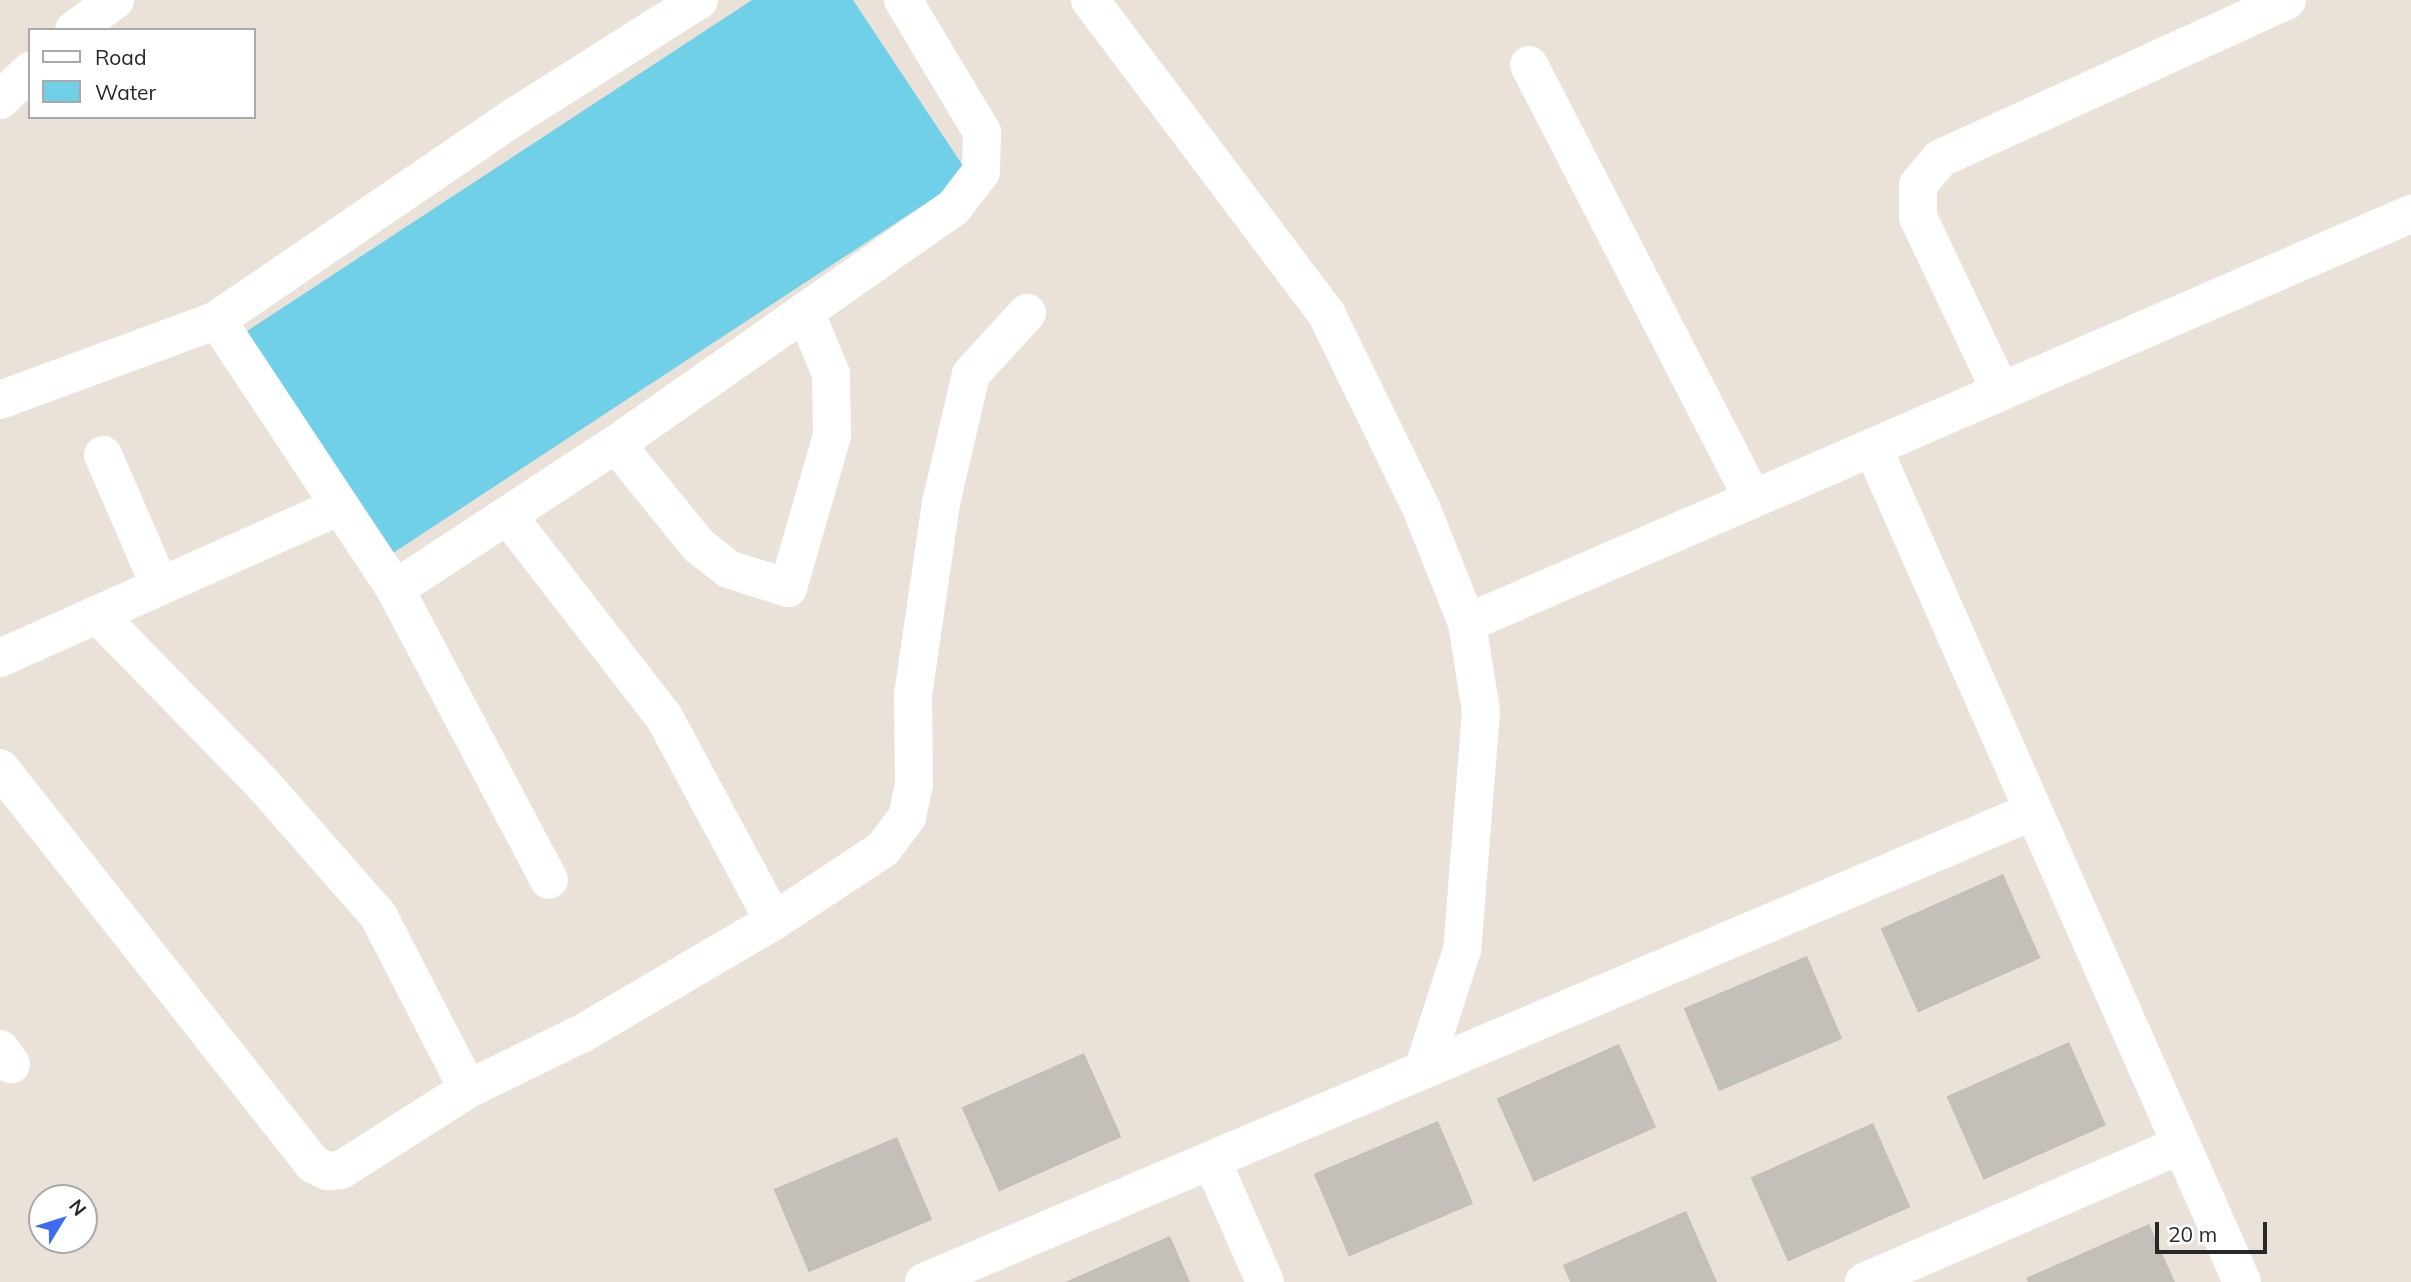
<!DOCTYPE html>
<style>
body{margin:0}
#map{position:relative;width:2411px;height:1282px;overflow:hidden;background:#eae2d9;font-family:Mulish,sans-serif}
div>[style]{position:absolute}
.water>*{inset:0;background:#70d0e8}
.building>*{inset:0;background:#c5bfb9;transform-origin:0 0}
.minor>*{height:38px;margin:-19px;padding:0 19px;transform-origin:19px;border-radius:19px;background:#fff}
span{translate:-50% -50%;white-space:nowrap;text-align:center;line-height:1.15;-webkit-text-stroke:7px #fff;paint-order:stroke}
.legend{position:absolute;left:28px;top:28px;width:228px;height:91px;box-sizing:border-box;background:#fff;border:2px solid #a9a9a9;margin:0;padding:9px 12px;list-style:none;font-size:21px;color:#282828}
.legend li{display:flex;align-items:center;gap:14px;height:35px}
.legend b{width:35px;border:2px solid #a9a9a9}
.north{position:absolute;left:28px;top:1184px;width:70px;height:70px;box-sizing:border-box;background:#fff;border:2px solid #a9a9a9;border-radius:50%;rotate:52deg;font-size:19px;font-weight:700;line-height:28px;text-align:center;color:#282828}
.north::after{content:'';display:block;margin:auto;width:24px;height:32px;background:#3f6bf1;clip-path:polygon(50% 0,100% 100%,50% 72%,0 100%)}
.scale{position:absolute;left:2155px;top:1222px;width:112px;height:32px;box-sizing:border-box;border:4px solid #282828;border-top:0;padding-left:9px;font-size:21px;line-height:24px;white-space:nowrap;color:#282828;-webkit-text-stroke:5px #fff;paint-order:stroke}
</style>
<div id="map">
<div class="water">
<div style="clip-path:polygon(752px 0,853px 0,969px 175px,390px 555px,244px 333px)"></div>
</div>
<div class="building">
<div style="left:2003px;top:874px;width:92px;height:134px;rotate:66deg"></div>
<div style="left:1807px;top:956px;width:90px;height:134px;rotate:67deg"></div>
<div style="left:2069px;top:1042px;width:91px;height:134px;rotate:66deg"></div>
<div style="left:1619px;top:1044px;width:91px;height:134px;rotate:66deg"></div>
<div style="left:1084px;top:1053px;width:92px;height:134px;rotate:66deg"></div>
<div style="left:1438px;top:1121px;width:90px;height:135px;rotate:67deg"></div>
<div style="left:1873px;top:1123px;width:92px;height:134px;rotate:66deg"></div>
<div style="left:897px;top:1137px;width:90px;height:134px;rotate:67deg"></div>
<div style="clip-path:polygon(1686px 1211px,1717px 1282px,1570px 1282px,1563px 1265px)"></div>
<div style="clip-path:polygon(2149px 1224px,2175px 1282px,2028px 1282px,2026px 1278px)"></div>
<div style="clip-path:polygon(1170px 1236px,1190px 1282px,1065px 1282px)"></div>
</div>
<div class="minor">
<div style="left:699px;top:0;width:215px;rotate:147.7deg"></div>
<div style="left:517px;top:115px;width:363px;rotate:145.7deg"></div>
<div style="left:217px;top:320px;width:323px;rotate:56.5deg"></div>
<div style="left:395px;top:589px;width:264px;rotate:-33.3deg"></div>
<div style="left:616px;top:444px;width:413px;rotate:-35deg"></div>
<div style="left:954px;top:207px;width:44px;rotate:-52.4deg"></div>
<div style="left:981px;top:172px;width:40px;rotate:-88.6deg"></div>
<div style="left:982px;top:132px;width:154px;rotate:-120.9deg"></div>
<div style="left:1090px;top:0;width:394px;rotate:53deg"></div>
<div style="left:1327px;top:315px;width:217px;rotate:64deg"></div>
<div style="left:1422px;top:510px;width:122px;rotate:68.3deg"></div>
<div style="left:1467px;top:623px;width:89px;rotate:81deg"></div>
<div style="left:1481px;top:711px;width:240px;rotate:94.5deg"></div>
<div style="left:1462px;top:950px;width:126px;rotate:108deg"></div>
<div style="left:74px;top:30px;width:51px;rotate:-36.2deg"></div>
<div style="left:1529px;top:65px;width:488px;rotate:62.7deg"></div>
<div style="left:0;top:100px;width:42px;rotate:-44deg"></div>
<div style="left:2001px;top:392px;width:194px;rotate:-115.4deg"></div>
<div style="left:1918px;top:217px;width:32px;rotate:-90deg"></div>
<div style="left:1918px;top:185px;width:35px;rotate:-50deg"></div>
<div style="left:1941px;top:158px;width:380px;rotate:-24.5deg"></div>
<div style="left:0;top:400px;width:231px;rotate:-20.2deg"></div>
<div style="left:616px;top:444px;width:132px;rotate:50.9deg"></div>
<div style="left:699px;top:546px;width:37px;rotate:38deg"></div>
<div style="left:728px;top:569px;width:63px;rotate:17.6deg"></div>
<div style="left:788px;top:588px;width:158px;rotate:-73.9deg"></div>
<div style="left:832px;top:436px;width:62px;rotate:-90.9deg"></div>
<div style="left:831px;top:374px;width:68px;rotate:-112.4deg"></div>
<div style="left:1873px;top:448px;width:912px;rotate:66.13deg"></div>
<div style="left:103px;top:455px;width:143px;rotate:66.5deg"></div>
<div style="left:508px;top:516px;width:254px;rotate:52.2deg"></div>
<div style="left:664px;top:717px;width:232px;rotate:61.7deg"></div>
<div style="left:395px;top:589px;width:329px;rotate:62.1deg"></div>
<div style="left:98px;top:615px;width:233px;rotate:45.7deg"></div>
<div style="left:261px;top:782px;width:177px;rotate:48.7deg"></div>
<div style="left:378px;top:915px;width:196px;rotate:62.7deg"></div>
<div style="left:1467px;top:623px;width:1029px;rotate:-23.43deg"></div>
<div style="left:0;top:658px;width:370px;rotate:-24.1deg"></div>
<div style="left:0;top:768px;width:505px;rotate:51.68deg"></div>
<div style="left:313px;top:1164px;width:16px;rotate:27deg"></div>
<div style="left:327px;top:1171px;width:14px;rotate:-4deg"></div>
<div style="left:341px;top:1170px;width:151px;rotate:-32.5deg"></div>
<div style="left:468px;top:1089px;width:128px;rotate:-26deg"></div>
<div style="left:583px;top:1033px;width:221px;rotate:-30.4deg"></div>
<div style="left:774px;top:921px;width:131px;rotate:-33.4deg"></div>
<div style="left:883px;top:849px;width:40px;rotate:-53deg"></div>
<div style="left:907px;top:817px;width:33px;rotate:-78deg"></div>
<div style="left:914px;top:785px;width:90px;rotate:-90.6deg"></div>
<div style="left:913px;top:695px;width:194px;rotate:-81.7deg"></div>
<div style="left:941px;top:503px;width:132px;rotate:-76.9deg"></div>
<div style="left:971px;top:374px;width:83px;rotate:-47.4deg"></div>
<div style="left:0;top:1049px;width:19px;rotate:54deg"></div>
<div style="left:1212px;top:1161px;width:132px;rotate:66.3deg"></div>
<div style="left:924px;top:1282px;width:1205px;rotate:-23.01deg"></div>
<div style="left:1864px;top:1282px;width:345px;rotate:-23.4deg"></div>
</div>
<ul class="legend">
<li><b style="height:9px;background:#fff"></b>Road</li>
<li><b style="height:19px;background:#70d0e8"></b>Water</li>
</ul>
<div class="north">N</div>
<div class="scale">20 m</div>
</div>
